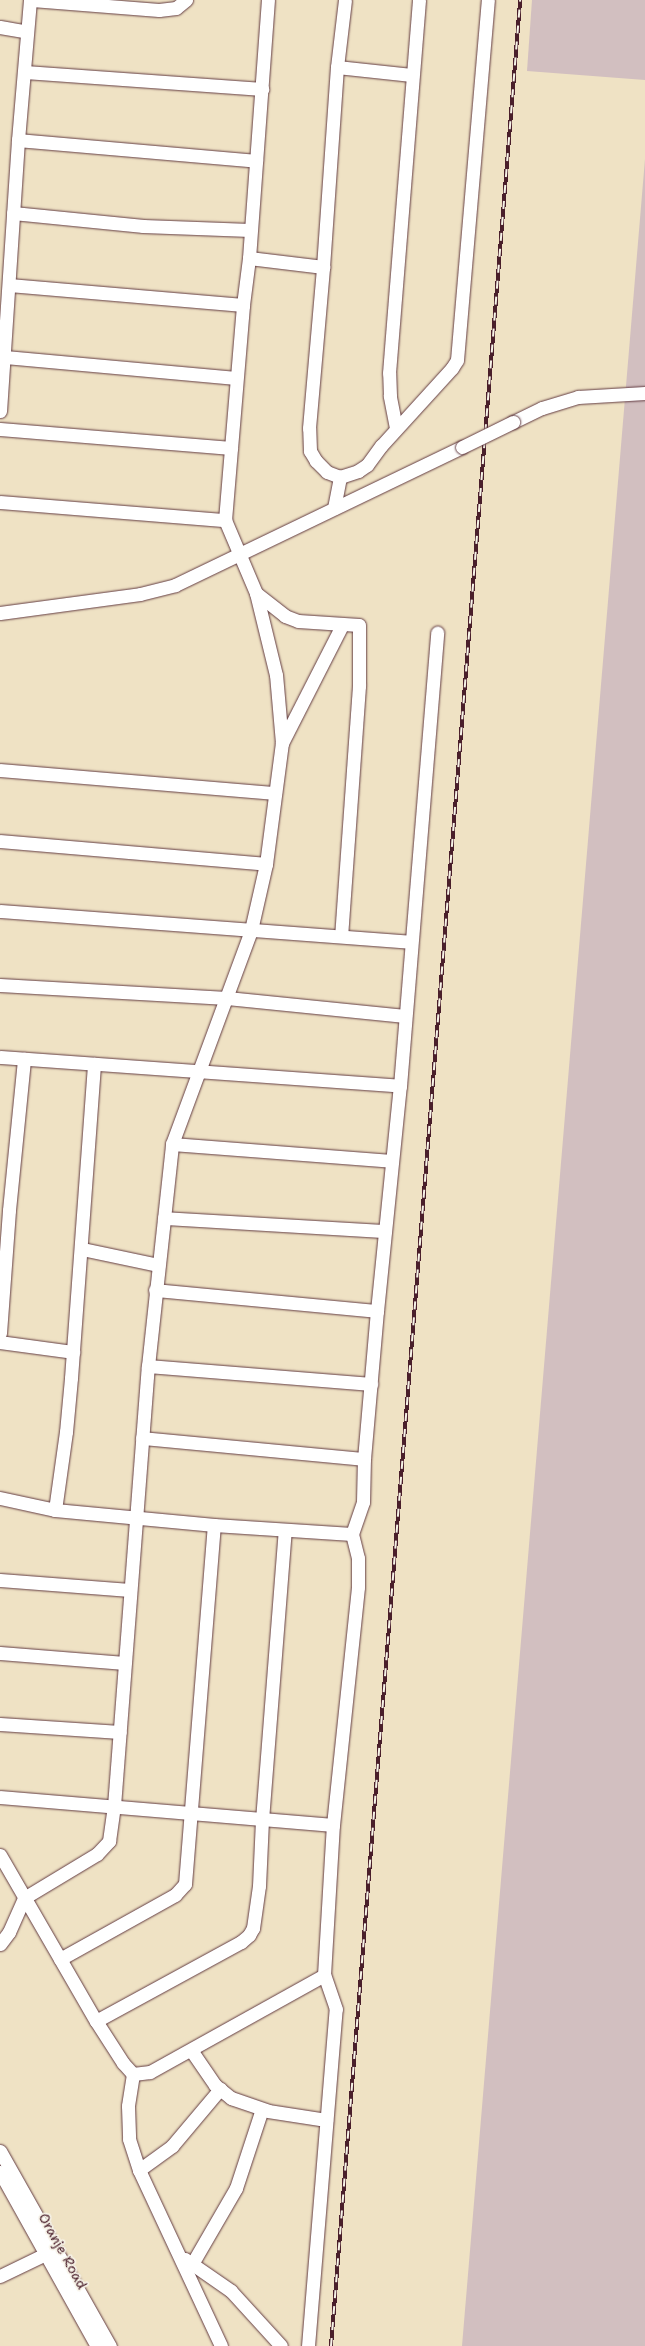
<!DOCTYPE html>
<style>
body{margin:0}
#map{position:relative;width:645px;height:2346px;overflow:hidden;background:#efe2c4;font-family:"Shantell Sans",sans-serif}
div>[style]{position:absolute}
.industrial>*{inset:0;background:#d2bfc0}
.roads{filter:drop-shadow(0 0 1px #633c42) drop-shadow(0 0 1px #633c42)}
.minor>*{height:13px;margin:-6.5px;padding:0 6.5px;transform-origin:6.5px;border-radius:6.5px;background:#fff}
.rail>*{height:4px;margin-top:-2px;transform-origin:0;background:repeating-linear-gradient(90deg,#f7f3e8 0 8px,#4a1f2b 0 16px);box-sizing:border-box;border-block:1px solid #4a1f2b}
.bridges{filter:drop-shadow(0 0 1px #633c42) drop-shadow(0 0 1px #633c42)}
.minor-bridge>*{height:13px;margin:-6.5px;padding:0 6.5px;transform-origin:6.5px;border-radius:6.5px;background:#fff}
span{translate:-50% -50%;white-space:nowrap;text-align:center;line-height:1.15;-webkit-text-stroke:3.5px #f7f3e8;paint-order:stroke}
.street-label{font-size:14px;color:#4a1f2b}
</style>
<div id="map">
<div class="industrial">
<div style="clip-path:polygon(532px 0,645px 0,645px 80px,527px 71px)"></div>
<div style="clip-path:polygon(645px 159px,645px 2346px,462px 2346px)"></div>
</div>
<div class="roads">
<div class="minor">
<div style="left:32px;top:0;width:127px;rotate:4.5deg"></div>
<div style="left:159px;top:10px;width:17px;rotate:-7deg"></div>
<div style="left:176px;top:8px;width:13px;rotate:-39deg"></div>
<div style="left:0;top:27px;width:27px;rotate:10deg"></div>
<div style="left:337px;top:67px;width:75px;rotate:6.1deg"></div>
<div style="left:25px;top:72px;width:238px;rotate:4.1deg"></div>
<div style="left:18px;top:140px;width:239px;rotate:5deg"></div>
<div style="left:13px;top:213px;width:131px;rotate:5.7deg"></div>
<div style="left:143px;top:226px;width:107px;rotate:2.1deg"></div>
<div style="left:249px;top:258px;width:75px;rotate:6.9deg"></div>
<div style="left:9px;top:285px;width:235px;rotate:4.9deg"></div>
<div style="left:5px;top:357px;width:232px;rotate:5.2deg"></div>
<div style="left:0;top:411px;width:272px;rotate:-86.2deg"></div>
<div style="left:18px;top:140px;width:141px;rotate:-85.1deg"></div>
<div style="left:513px;top:422px;width:32px;rotate:-26deg"></div>
<div style="left:542px;top:408px;width:38px;rotate:-17deg"></div>
<div style="left:578px;top:397px;width:67px;rotate:-3.4deg"></div>
<div style="left:396px;top:428px;width:33px;rotate:-101deg"></div>
<div style="left:390px;top:396px;width:23px;rotate:-92deg"></div>
<div style="left:389px;top:373px;width:374px;rotate:-85.4deg"></div>
<div style="left:0;top:429px;width:232px;rotate:4.7deg"></div>
<div style="left:340px;top:477px;width:14px;rotate:-159deg"></div>
<div style="left:327px;top:472px;width:16px;rotate:-135deg"></div>
<div style="left:316px;top:461px;width:12px;rotate:-121deg"></div>
<div style="left:310px;top:451px;width:23px;rotate:-92deg"></div>
<div style="left:309px;top:428px;width:162px;rotate:-85deg"></div>
<div style="left:323px;top:267px;width:200px;rotate:-86deg"></div>
<div style="left:337px;top:67px;width:67px;rotate:-83.2deg"></div>
<div style="left:0;top:502px;width:226px;rotate:4.6deg"></div>
<div style="left:334px;top:508px;width:32px;rotate:-79deg"></div>
<div style="left:340px;top:477px;width:19px;rotate:-18deg"></div>
<div style="left:358px;top:471px;width:11px;rotate:-34deg"></div>
<div style="left:367px;top:465px;width:24px;rotate:-54deg"></div>
<div style="left:381px;top:446px;width:105px;rotate:-47.7deg"></div>
<div style="left:452px;top:368px;width:9px;rotate:-58deg"></div>
<div style="left:457px;top:360px;width:361px;rotate:-85.1deg"></div>
<div style="left:256px;top:593px;width:37px;rotate:38deg"></div>
<div style="left:285px;top:616px;width:14px;rotate:21deg"></div>
<div style="left:298px;top:621px;width:61px;rotate:3.8deg"></div>
<div style="left:359px;top:625px;width:61px;rotate:90deg"></div>
<div style="left:359px;top:686px;width:250px;rotate:94.1deg"></div>
<div style="left:0;top:613px;width:141px;rotate:-7.7deg"></div>
<div style="left:140px;top:594px;width:36px;rotate:-14deg"></div>
<div style="left:175px;top:585px;width:318px;rotate:-25.7deg"></div>
<div style="left:282px;top:743px;width:132px;rotate:-63deg"></div>
<div style="left:0;top:770px;width:276px;rotate:4.8deg"></div>
<div style="left:0;top:841px;width:267px;rotate:4.9deg"></div>
<div style="left:0;top:911px;width:411px;rotate:4.3deg"></div>
<div style="left:0;top:985px;width:227px;rotate:3.3deg"></div>
<div style="left:227px;top:998px;width:179px;rotate:5.8deg"></div>
<div style="left:0;top:1057px;width:401px;rotate:4.1deg"></div>
<div style="left:400px;top:1086px;width:455px;rotate:-85.3deg"></div>
<div style="left:172px;top:1144px;width:220px;rotate:4.4deg"></div>
<div style="left:164px;top:1218px;width:221px;rotate:3.4deg"></div>
<div style="left:82px;top:1249px;width:78px;rotate:11.9deg"></div>
<div style="left:155px;top:1290px;width:223px;rotate:5.4deg"></div>
<div style="left:0;top:1333px;width:123px;rotate:-85.8deg"></div>
<div style="left:9px;top:1210px;width:152px;rotate:-84.3deg"></div>
<div style="left:0;top:1342px;width:74px;rotate:7.8deg"></div>
<div style="left:148px;top:1366px;width:224px;rotate:4.6deg"></div>
<div style="left:142px;top:1438px;width:223px;rotate:5.4deg"></div>
<div style="left:0;top:1498px;width:56px;rotate:12.3deg"></div>
<div style="left:55px;top:1510px;width:160px;rotate:5.4deg"></div>
<div style="left:214px;top:1525px;width:138px;rotate:3.7deg"></div>
<div style="left:55px;top:1510px;width:79px;rotate:-82deg"></div>
<div style="left:66px;top:1432px;width:54px;rotate:-84.7deg"></div>
<div style="left:71px;top:1378px;width:315px;rotate:-85.8deg"></div>
<div style="left:0;top:1580px;width:130px;rotate:4.4deg"></div>
<div style="left:0;top:1653px;width:125px;rotate:4.6deg"></div>
<div style="left:0;top:1724px;width:120px;rotate:3.8deg"></div>
<div style="left:0;top:1797px;width:334px;rotate:4.8deg"></div>
<div style="left:0;top:1855px;width:192px;rotate:60deg"></div>
<div style="left:96px;top:2021px;width:50px;rotate:57.3deg"></div>
<div style="left:123px;top:2063px;width:15px;rotate:48deg"></div>
<div style="left:133px;top:2074px;width:17px;rotate:-7deg"></div>
<div style="left:150px;top:2072px;width:199px;rotate:-29.1deg"></div>
<div style="left:324px;top:1975px;width:150px;rotate:-86.6deg"></div>
<div style="left:333px;top:1825px;width:239px;rotate:-84deg"></div>
<div style="left:358px;top:1587px;width:29px;rotate:-90deg"></div>
<div style="left:358px;top:1558px;width:25px;rotate:-104deg"></div>
<div style="left:352px;top:1534px;width:34px;rotate:-71deg"></div>
<div style="left:363px;top:1502px;width:43px;rotate:-88.7deg"></div>
<div style="left:364px;top:1459px;width:149px;rotate:-85deg"></div>
<div style="left:377px;top:1311px;width:226px;rotate:-84.2deg"></div>
<div style="left:0;top:1944px;width:15px;rotate:-53deg"></div>
<div style="left:9px;top:1932px;width:37px;rotate:-66deg"></div>
<div style="left:24px;top:1898px;width:85px;rotate:-31.1deg"></div>
<div style="left:97px;top:1854px;width:18px;rotate:-47deg"></div>
<div style="left:109px;top:1841px;width:35px;rotate:-82deg"></div>
<div style="left:114px;top:1806px;width:441px;rotate:-85.6deg"></div>
<div style="left:148px;top:1366px;width:223px;rotate:-83.8deg"></div>
<div style="left:172px;top:1144px;width:228px;rotate:-69.7deg"></div>
<div style="left:251px;top:930px;width:68px;rotate:-77.2deg"></div>
<div style="left:266px;top:864px;width:122px;rotate:-82.5deg"></div>
<div style="left:282px;top:743px;width:68px;rotate:-95deg"></div>
<div style="left:276px;top:675px;width:84px;rotate:-103.7deg"></div>
<div style="left:256px;top:593px;width:79px;rotate:-113deg"></div>
<div style="left:225px;top:520px;width:216px;rotate:-85.2deg"></div>
<div style="left:243px;top:305px;width:47px;rotate:-82.7deg"></div>
<div style="left:249px;top:258px;width:259px;rotate:-85.8deg"></div>
<div style="left:60px;top:1959px;width:132px;rotate:-29.1deg"></div>
<div style="left:175px;top:1895px;width:15px;rotate:-48deg"></div>
<div style="left:185px;top:1884px;width:360px;rotate:-85.4deg"></div>
<div style="left:96px;top:2021px;width:165px;rotate:-28.6deg"></div>
<div style="left:241px;top:1942px;width:11px;rotate:-41deg"></div>
<div style="left:249px;top:1935px;width:8px;rotate:-60deg"></div>
<div style="left:253px;top:1928px;width:42px;rotate:-81.9deg"></div>
<div style="left:259px;top:1886px;width:66px;rotate:-87.4deg"></div>
<div style="left:262px;top:1820px;width:291px;rotate:-85.5deg"></div>
<div style="left:191px;top:2050px;width:42px;rotate:55.6deg"></div>
<div style="left:215px;top:2085px;width:21px;rotate:39deg"></div>
<div style="left:231px;top:2098px;width:39px;rotate:19deg"></div>
<div style="left:268px;top:2111px;width:59px;rotate:8.8deg"></div>
<div style="left:133px;top:2074px;width:32px;rotate:99deg"></div>
<div style="left:128px;top:2106px;width:33px;rotate:88deg"></div>
<div style="left:129px;top:2139px;width:33px;rotate:72deg"></div>
<div style="left:139px;top:2170px;width:194px;rotate:65deg"></div>
<div style="left:0;top:2151px;width:224px;rotate:60.6deg"></div>
<div style="left:139px;top:2170px;width:41px;rotate:-36deg"></div>
<div style="left:172px;top:2146px;width:75px;rotate:-49.9deg"></div>
<div style="left:0;top:2172px;width:199px;rotate:60.9deg"></div>
<div style="left:185px;top:2259px;width:56px;rotate:34.8deg"></div>
<div style="left:231px;top:2291px;width:74px;rotate:47.7deg"></div>
<div style="left:192px;top:2264px;width:88px;rotate:-59.9deg"></div>
<div style="left:236px;top:2188px;width:83px;rotate:-71.8deg"></div>
<div style="left:0;top:2276px;width:60px;rotate:-25.7deg"></div>
<div style="left:308px;top:2346px;width:338px;rotate:-85.3deg"></div>
<div style="left:336px;top:2009px;width:36px;rotate:-109deg"></div>
</div>
</div>
<div class="rail">
<div style="left:331px;top:2346px;width:2354px;rotate:-85.39deg"></div>
</div>
<div class="bridges">
<div class="minor-bridge">
<div style="left:462px;top:447px;width:57px;rotate:-26.1deg"></div>
</div>
</div>
<div class="street-label">
<span style="left:63px;top:2251px;rotate:61deg">Oranje Road</span>
</div>
</div>
